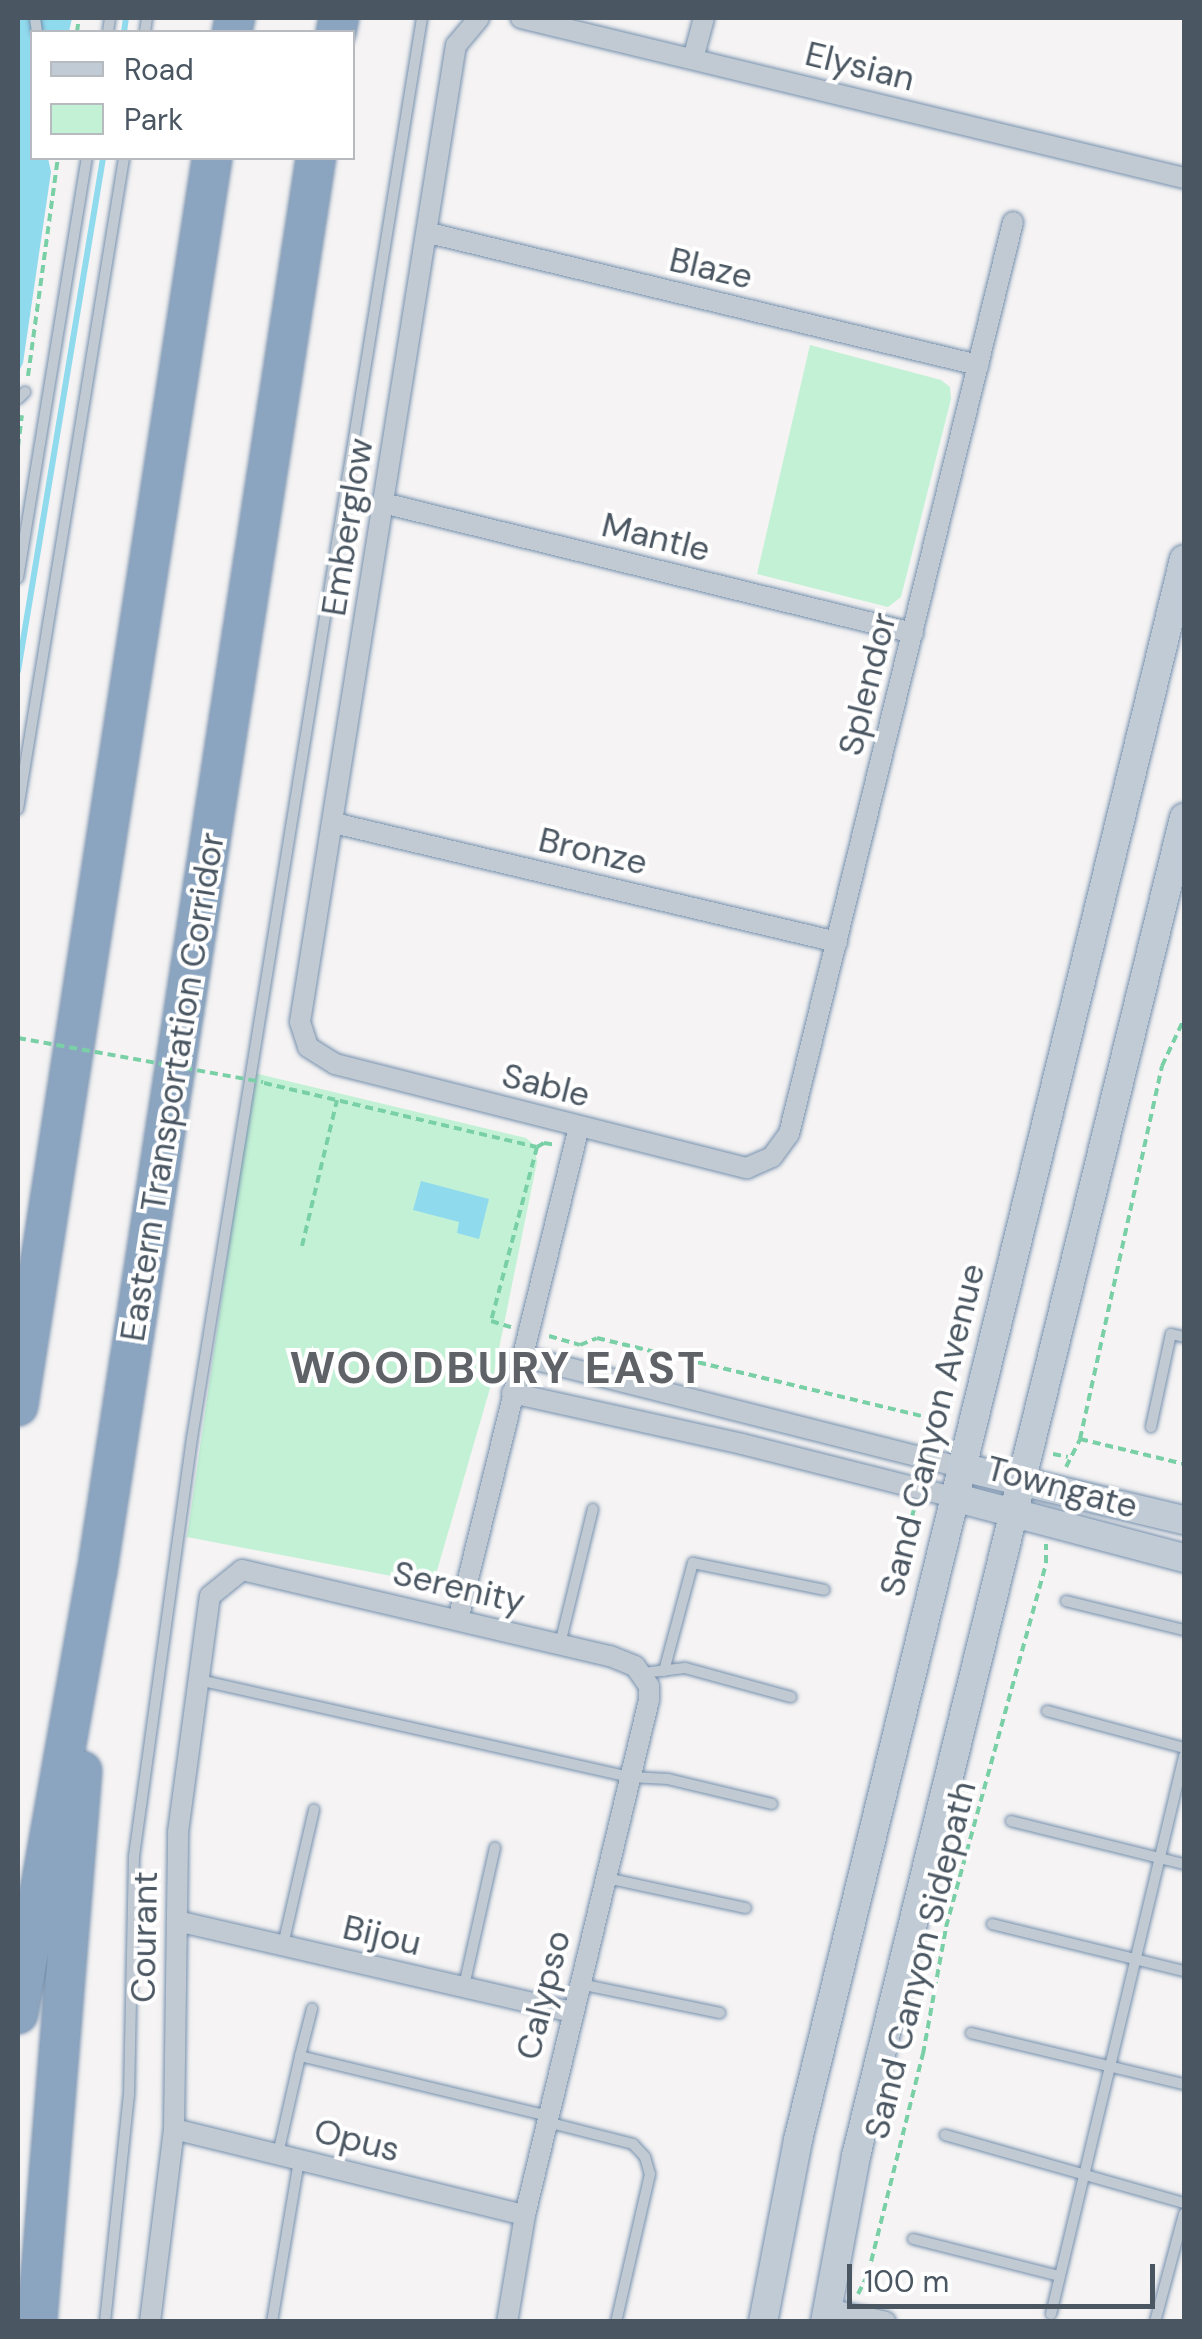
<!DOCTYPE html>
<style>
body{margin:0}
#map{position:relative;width:1202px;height:2339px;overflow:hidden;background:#f5f3f3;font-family:"DM Sans",sans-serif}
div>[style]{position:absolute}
.green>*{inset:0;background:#c3f1d5}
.water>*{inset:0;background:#90daee}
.stream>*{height:6px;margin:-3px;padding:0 3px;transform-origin:3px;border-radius:3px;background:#90daee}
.path>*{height:4px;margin-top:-2px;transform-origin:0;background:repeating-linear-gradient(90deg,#7ad0a6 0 8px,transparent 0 13px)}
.roads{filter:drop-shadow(0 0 2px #7690ad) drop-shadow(0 0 2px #7690ad)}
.lane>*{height:10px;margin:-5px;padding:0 5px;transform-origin:5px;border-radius:5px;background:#c1cad2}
.street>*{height:20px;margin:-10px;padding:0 10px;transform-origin:10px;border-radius:10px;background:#c1cad2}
.secondary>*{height:28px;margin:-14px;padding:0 14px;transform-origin:14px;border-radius:14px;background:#c1cbd6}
.highway>*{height:38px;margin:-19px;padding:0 19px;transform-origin:19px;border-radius:19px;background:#8ba5c1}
.path-bridge>*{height:4px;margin-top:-2px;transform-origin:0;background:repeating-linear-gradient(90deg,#7ad0a6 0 8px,transparent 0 13px)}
span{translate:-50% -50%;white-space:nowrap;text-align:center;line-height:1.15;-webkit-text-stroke:8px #fff;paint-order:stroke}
.street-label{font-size:35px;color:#4a5661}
.district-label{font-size:45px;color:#5f6368;font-weight:700;letter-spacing:2.5px}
.frame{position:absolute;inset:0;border:20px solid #4a5661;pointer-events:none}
.legend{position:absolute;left:30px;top:30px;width:325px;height:130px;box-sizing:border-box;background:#fff;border:2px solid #b7bbc0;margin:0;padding:12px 18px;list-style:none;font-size:30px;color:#4a5661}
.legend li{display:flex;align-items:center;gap:20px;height:50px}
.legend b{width:50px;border:2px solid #b7bbc0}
.scale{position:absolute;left:847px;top:2264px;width:308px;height:45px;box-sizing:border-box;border:5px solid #4a5661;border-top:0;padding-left:12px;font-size:30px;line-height:35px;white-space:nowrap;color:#4a5661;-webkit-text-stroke:8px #fff;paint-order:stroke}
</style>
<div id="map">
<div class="green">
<div style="clip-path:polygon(810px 345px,941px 380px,950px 387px,951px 399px,901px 597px,888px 607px,757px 574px)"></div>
<div style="clip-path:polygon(254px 1073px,526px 1138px,534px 1145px,537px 1162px,493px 1378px,436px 1574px,423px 1582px,187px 1537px)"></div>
</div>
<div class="water">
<div style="clip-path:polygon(18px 18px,72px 18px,69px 32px,32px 32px,32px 158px,48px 158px,51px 172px,23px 363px,18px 373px)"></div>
<div style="clip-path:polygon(421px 1181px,489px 1199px,479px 1239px,457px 1233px,459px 1222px,413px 1210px)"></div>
</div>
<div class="stream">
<div style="left:124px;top:32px;width:14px;rotate:-82deg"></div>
<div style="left:18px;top:671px;width:520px;rotate:-80.59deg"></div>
</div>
<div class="path">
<div style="left:77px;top:32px;width:14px;rotate:-82deg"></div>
<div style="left:28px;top:376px;width:220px;rotate:-82.2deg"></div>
<div style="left:18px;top:447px;width:32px;rotate:-83deg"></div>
<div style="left:264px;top:1083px;width:280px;rotate:13.2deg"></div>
<div style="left:537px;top:1147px;width:180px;rotate:104.8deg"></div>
<div style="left:491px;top:1321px;width:21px;rotate:17deg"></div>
<div style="left:537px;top:1147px;width:8px;rotate:-30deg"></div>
<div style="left:544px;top:1143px;width:12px;rotate:9deg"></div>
<div style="left:302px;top:1246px;width:150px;rotate:-76.5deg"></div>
<div style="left:549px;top:1336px;width:32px;rotate:16deg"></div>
<div style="left:580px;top:1345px;width:18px;rotate:-22deg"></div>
<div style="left:597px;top:1338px;width:343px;rotate:13.5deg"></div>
<div style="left:931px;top:1418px;width:9px;rotate:72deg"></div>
<div style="left:934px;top:1427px;width:12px;rotate:14deg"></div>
<div style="left:1080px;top:1439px;width:382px;rotate:-77.6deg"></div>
<div style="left:1162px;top:1066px;width:52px;rotate:-64.9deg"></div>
<div style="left:1053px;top:1454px;width:15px;rotate:11deg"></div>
<div style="left:1066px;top:1467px;width:31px;rotate:-63deg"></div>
<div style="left:1080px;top:1439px;width:107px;rotate:13.5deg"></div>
<div style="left:914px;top:1509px;width:12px;rotate:104deg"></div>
<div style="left:911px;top:1521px;width:14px;rotate:12deg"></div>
<div style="left:858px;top:2294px;width:22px;rotate:-63deg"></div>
<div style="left:868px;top:2274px;width:227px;rotate:-76deg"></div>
<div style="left:923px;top:2054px;width:129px;rotate:-79.7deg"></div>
<div style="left:946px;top:1927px;width:377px;rotate:-74.6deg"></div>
<div style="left:1046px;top:1563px;width:19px;rotate:-90deg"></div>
</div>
<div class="roads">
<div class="lane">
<div style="left:35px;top:18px;width:14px;rotate:82deg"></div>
<div style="left:108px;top:32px;width:14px;rotate:-82deg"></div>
<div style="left:145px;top:32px;width:14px;rotate:-82deg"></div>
<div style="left:18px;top:399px;width:10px;rotate:-45deg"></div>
<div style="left:18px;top:578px;width:426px;rotate:-80.7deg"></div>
<div style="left:18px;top:809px;width:660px;rotate:-80.75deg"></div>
<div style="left:1151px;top:1427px;width:95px;rotate:-77.9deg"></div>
<div style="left:1171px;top:1334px;width:13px;rotate:13deg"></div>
<div style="left:1066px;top:1601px;width:122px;rotate:13.8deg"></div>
<div style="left:560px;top:1644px;width:139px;rotate:-76.3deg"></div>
<div style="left:664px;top:1671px;width:112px;rotate:-75deg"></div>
<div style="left:693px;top:1563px;width:134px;rotate:11.6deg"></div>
<div style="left:643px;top:1673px;width:42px;rotate:-6.8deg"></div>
<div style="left:685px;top:1668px;width:110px;rotate:15.3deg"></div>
<div style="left:199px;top:1680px;width:442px;rotate:12.7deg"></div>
<div style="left:630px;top:1777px;width:38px;rotate:3deg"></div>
<div style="left:668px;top:1779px;width:107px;rotate:13.5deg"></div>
<div style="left:1047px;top:1711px;width:142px;rotate:15.1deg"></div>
<div style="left:1011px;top:1821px;width:178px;rotate:14deg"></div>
<div style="left:606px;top:1878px;width:143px;rotate:12.1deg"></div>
<div style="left:992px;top:1924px;width:198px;rotate:13.8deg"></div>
<div style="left:283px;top:1945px;width:139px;rotate:-77.1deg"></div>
<div style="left:580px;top:1984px;width:143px;rotate:11.7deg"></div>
<div style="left:464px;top:1986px;width:142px;rotate:-77.4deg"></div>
<div style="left:971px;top:2033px;width:219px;rotate:13.5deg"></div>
<div style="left:300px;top:2056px;width:49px;rotate:-75.7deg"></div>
<div style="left:547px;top:2122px;width:89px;rotate:14.3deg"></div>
<div style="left:633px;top:2144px;width:18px;rotate:47deg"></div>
<div style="left:645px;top:2157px;width:18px;rotate:74deg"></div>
<div style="left:650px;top:2174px;width:152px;rotate:102.9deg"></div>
<div style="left:945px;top:2135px;width:248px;rotate:15.9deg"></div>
<div style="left:278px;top:2154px;width:100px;rotate:-77.3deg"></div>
<div style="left:300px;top:2056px;width:255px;rotate:13.6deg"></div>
<div style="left:913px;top:2239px;width:151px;rotate:14.2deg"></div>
<div style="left:1051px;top:2314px;width:574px;rotate:-76.59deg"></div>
<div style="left:105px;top:2322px;width:228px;rotate:-84deg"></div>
<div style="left:129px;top:2095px;width:239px;rotate:-88.8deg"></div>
<div style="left:134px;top:1856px;width:422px;rotate:-82.1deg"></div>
<div style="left:192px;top:1438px;width:1439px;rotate:-80.8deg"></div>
<div style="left:272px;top:2322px;width:164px;rotate:-80.5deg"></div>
<div style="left:1155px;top:2322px;width:112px;rotate:-75deg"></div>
</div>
<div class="street">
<div style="left:479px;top:18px;width:35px;rotate:130deg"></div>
<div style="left:456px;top:45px;width:989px;rotate:99.07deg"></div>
<div style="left:300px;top:1022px;width:26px;rotate:72deg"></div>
<div style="left:308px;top:1047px;width:32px;rotate:32deg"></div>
<div style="left:335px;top:1064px;width:425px;rotate:14.2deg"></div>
<div style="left:747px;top:1168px;width:27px;rotate:-24deg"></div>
<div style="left:772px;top:1157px;width:29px;rotate:-54deg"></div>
<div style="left:789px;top:1134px;width:939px;rotate:-76.2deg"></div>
<div style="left:521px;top:18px;width:682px;rotate:13.57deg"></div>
<div style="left:693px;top:59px;width:42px;rotate:-75deg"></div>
<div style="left:429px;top:233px;width:565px;rotate:13.52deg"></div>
<div style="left:383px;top:503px;width:546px;rotate:13.78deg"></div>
<div style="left:334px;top:823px;width:517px;rotate:13.31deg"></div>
<div style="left:521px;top:1356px;width:454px;rotate:14.2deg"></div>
<div style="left:512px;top:1393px;width:236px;rotate:12.5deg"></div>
<div style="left:742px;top:1444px;width:218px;rotate:14.1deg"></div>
<div style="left:458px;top:1620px;width:508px;rotate:-76.21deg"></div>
<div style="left:177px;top:1921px;width:405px;rotate:13deg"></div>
<div style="left:174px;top:2129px;width:361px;rotate:13.8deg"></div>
<div style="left:828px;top:2309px;width:59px;rotate:12.6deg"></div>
<div style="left:150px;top:2322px;width:194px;rotate:-82.9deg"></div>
<div style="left:174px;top:2129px;width:297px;rotate:-89.2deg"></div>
<div style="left:178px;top:1832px;width:238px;rotate:-82.3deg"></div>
<div style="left:210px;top:1596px;width:41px;rotate:-39.1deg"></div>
<div style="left:242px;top:1570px;width:378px;rotate:13.2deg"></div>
<div style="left:610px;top:1656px;width:27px;rotate:22deg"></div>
<div style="left:635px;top:1666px;width:24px;rotate:55deg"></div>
<div style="left:649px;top:1686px;width:14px;rotate:90deg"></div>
<div style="left:649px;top:1700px;width:530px;rotate:103.54deg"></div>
<div style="left:525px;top:2215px;width:109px;rotate:99.5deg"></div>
</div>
<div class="secondary">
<div style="left:961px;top:1467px;width:229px;rotate:13.4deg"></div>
<div style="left:953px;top:1497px;width:239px;rotate:14.8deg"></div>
<div style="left:763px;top:2322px;width:185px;rotate:-79.1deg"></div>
<div style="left:798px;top:2140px;width:1627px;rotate:-76.28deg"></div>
<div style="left:825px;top:2322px;width:169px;rotate:-79.4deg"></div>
<div style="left:856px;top:2156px;width:1378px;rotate:-76.23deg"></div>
</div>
<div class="highway">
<div style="left:232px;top:32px;width:14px;rotate:-78deg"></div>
<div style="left:336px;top:32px;width:14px;rotate:-78deg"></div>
<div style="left:18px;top:1406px;width:1263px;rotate:-81.16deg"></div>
<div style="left:18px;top:2014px;width:449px;rotate:-79.9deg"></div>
<div style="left:97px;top:1572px;width:1431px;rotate:-81.2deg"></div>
<div style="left:37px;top:2322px;width:553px;rotate:-85.33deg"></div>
</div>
</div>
<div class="path-bridge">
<div style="left:18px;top:1038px;width:249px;rotate:10.2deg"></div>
</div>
<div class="street-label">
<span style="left:860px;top:66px;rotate:14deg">Elysian</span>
<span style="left:711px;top:268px;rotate:13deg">Blaze</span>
<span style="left:347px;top:527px;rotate:-81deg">Emberglow</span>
<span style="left:656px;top:537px;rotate:14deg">Mantle</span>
<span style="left:867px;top:684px;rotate:-76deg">Splendor</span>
<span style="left:593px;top:851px;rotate:13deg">Bronze</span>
<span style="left:546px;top:1085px;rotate:14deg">Sable</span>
<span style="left:172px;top:1087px;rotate:-81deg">Eastern Transportation Corridor</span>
<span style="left:932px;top:1430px;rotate:-76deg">Sand Canyon Avenue</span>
<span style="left:1062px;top:1487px;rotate:15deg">Towngate</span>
<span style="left:459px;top:1587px;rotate:13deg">Serenity</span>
<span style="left:382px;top:1935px;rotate:13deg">Bijou</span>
<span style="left:144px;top:1937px;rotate:-89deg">Courant</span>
<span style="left:920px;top:1960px;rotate:-76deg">Sand Canyon Sidepath</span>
<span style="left:543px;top:1995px;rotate:-76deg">Calypso</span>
<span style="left:357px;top:2140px;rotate:14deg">Opus</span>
</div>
<div class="district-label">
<span style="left:498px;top:1368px">WOODBURY EAST</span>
</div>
<div class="frame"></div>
<ul class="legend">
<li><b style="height:12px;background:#c1cbd6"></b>Road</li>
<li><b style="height:28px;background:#c3f1d5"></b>Park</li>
</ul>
<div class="scale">100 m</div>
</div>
